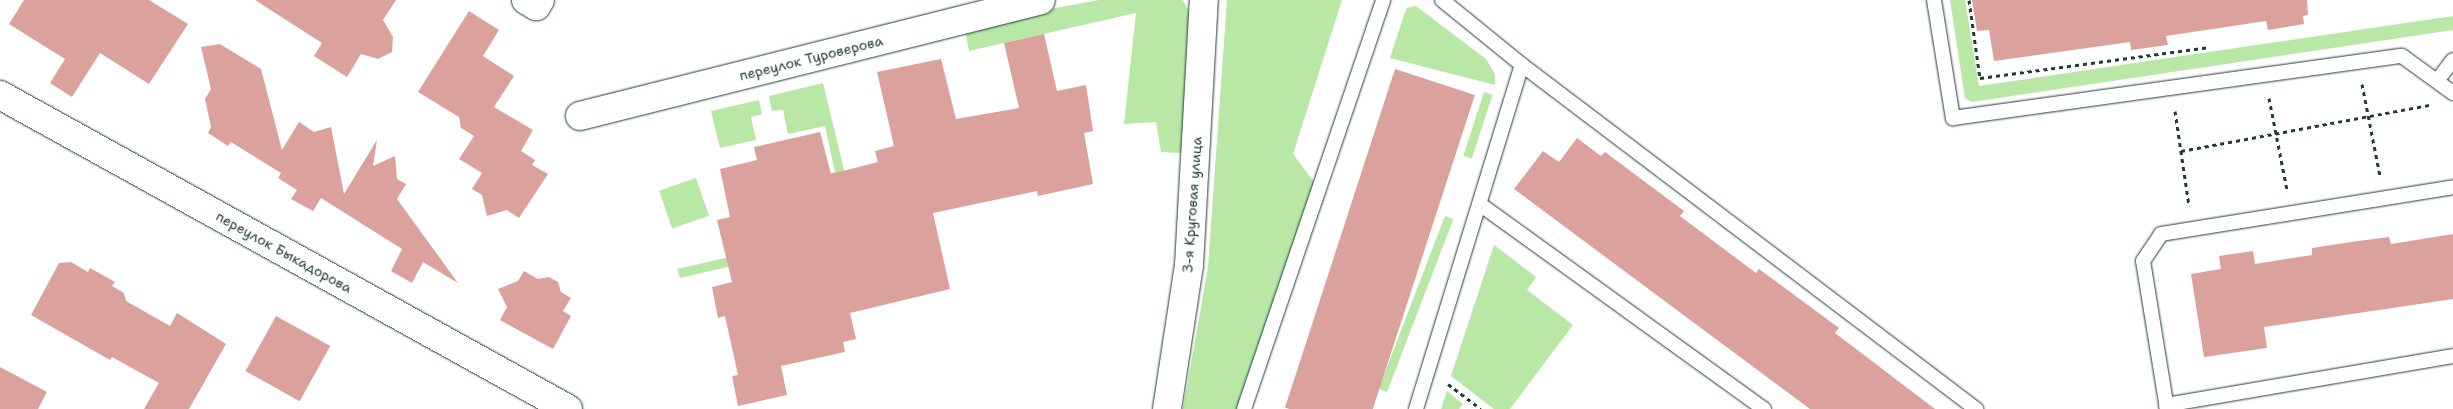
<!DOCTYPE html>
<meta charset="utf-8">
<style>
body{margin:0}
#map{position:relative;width:2453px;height:409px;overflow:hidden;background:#fff;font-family:"Shantell Sans",sans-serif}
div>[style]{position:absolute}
.green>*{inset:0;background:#b8e7a6;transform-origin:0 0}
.building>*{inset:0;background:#dba19c;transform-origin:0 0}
.path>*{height:3px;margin-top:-1.5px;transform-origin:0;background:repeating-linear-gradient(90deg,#1f3d34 0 4px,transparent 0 8px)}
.roads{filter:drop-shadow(0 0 1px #1f3d34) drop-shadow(0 0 1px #1f3d34)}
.lane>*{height:14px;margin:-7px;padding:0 7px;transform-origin:7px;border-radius:7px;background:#fff}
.street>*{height:28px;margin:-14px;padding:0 14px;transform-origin:14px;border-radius:14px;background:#fff}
span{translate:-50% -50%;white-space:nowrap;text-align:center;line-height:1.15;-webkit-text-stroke:5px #fff;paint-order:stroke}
.street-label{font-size:14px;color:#1f3d34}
</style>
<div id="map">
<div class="green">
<div style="clip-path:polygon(1099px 0,1182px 0,1186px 5px,1190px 16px,1181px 153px,1161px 152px,1156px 122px,1124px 124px,1136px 13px,969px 51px,964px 25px)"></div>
<div style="clip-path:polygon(1227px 0,1342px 0,1293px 154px,1314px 182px,1242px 409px,1183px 409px,1208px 267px)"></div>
<div style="clip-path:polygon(1950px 0,1965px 0,1979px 86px,2453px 16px,2453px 30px,1972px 102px,1965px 98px)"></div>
<div style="clip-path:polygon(1416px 6px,1486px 59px,1495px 74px,1495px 85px,1390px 58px,1404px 15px,1407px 8px)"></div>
<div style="clip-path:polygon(823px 83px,860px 236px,680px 278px,677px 269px,835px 233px,822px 175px,835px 172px,825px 126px,788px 134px,783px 110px,772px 111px,769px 96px)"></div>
<div style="left:1484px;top:92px;width:9px;height:67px;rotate:18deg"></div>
<div style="clip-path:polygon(759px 100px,762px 114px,751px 117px,756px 140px,720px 148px,711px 111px)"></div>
<div style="left:696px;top:178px;width:40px;height:39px;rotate:71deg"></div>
<div style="left:1445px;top:216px;width:9px;height:185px;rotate:21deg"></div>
<div style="clip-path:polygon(1494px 245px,1536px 277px,1527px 290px,1573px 325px,1510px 409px,1494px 409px,1451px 376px)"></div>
<div style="clip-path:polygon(1447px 391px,1463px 404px,1459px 409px,1441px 409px)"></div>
</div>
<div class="building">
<div style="clip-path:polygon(24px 0,149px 0,188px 24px,149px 84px,100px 53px,72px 97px,50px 83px,65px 59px,9px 24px)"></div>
<div style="clip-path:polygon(255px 0,396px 0,383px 20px,393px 37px,392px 52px,378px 59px,361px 54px,347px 77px,314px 56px,322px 43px)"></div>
<div style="clip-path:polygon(1972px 0,2307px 0,2308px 15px,2303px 16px,2304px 24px,2268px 30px,2266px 21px,2166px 36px,2168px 45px,2131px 50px,2130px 42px,1994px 61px,1989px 30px,1977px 31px)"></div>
<div style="clip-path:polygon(469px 11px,499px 30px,483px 56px,514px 76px,494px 107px,533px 130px,521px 151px,535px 160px,532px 165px,548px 174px,519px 218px,507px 210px,487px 216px,482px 195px,472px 189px,482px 173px,459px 159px,474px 136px,461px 128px,459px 117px,418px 92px)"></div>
<div style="clip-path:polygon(1044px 34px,1057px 91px,1086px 85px,1093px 131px,1084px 133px,1093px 184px,1038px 196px,1037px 191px,933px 213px,950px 289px,850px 313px,856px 339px,843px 342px,845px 352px,781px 366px,787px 395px,738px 406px,732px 376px,738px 375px,725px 316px,718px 318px,712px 287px,732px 282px,717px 220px,730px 217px,720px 169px,757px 160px,754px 147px,820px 132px,831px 174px,878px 162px,875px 151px,894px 146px,877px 72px,941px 59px,956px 119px,1019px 108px,1004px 43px)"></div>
<div style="clip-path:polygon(220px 44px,261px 69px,282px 150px,299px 122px,314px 132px,331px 127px,344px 194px,377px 140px,373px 166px,395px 156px,397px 179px,406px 184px,397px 199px,458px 283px,423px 262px,412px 283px,391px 271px,402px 249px,321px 198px,313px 211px,291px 199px,297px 190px,278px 178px,281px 173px,231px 142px,228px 146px,208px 133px,211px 127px,205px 99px,211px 89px,201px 47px)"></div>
<div style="left:1395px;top:69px;width:84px;height:356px;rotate:18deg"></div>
<div style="clip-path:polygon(1577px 138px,1601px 156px,1605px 152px,1684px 211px,1680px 216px,1756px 273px,1759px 269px,1839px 328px,1835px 333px,1935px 409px,1810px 409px,1514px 189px,1543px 151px,1559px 162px)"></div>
<div style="clip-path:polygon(2453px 234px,2453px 299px,2264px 327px,2267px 348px,2204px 357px,2191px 274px,2221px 269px,2219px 256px,2253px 251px,2255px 264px,2312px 255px,2312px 248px,2351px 242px,2389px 237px,2391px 244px)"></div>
<div style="clip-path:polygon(71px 262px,88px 272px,90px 268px,115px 282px,112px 286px,124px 293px,126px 301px,170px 326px,177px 313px,226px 344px,189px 409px,144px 409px,159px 383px,112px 357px,110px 360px,31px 315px,59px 263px)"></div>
<div style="clip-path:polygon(524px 271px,538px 279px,549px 277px,558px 282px,561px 292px,571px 298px,563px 311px,571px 316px,553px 349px,500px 320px,507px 307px,498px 289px,518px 281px)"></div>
<div style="left:276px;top:316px;width:62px;height:63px;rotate:29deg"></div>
<div style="clip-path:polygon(0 367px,47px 392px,38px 409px,0 409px)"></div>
</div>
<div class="path">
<div style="left:1969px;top:0;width:79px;rotate:82deg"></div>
<div style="left:1980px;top:78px;width:232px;rotate:-7.7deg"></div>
<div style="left:2362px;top:84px;width:94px;rotate:78.9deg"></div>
<div style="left:2269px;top:98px;width:94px;rotate:78.9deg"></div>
<div style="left:2175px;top:111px;width:96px;rotate:81.6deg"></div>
<div style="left:2181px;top:151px;width:253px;rotate:-10.5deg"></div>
<div style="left:1448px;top:384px;width:41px;rotate:37.1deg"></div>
</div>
<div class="roads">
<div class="lane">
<div style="left:1934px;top:0;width:120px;rotate:80.9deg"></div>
<div style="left:1953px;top:118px;width:453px;rotate:-7.9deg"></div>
<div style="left:2402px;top:56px;width:63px;rotate:36deg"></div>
<div style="left:1522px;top:65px;width:570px;rotate:37.15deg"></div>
<div style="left:2437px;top:81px;width:26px;rotate:-53deg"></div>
<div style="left:1481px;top:205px;width:349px;rotate:35.8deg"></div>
<div style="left:2166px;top:405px;width:291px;rotate:-9.7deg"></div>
<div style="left:1244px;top:409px;width:432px;rotate:-71.2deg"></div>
<div style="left:1416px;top:409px;width:360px;rotate:-72.9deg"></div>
<div style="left:1522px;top:65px;width:103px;rotate:-140.9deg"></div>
<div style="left:2167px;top:409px;width:150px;rotate:-99.2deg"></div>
<div style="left:2143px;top:261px;width:32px;rotate:-56deg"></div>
<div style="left:2161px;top:234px;width:296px;rotate:-9.1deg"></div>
</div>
<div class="street">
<div style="left:526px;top:0;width:12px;rotate:31deg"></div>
<div style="left:536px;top:6px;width:7px;rotate:-56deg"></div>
<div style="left:0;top:95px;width:649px;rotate:28.93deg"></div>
<div style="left:580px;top:116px;width:475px;rotate:-14.1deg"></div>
<div style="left:1167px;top:409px;width:146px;rotate:-81.3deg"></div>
<div style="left:1189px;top:265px;width:265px;rotate:-86.8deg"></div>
</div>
</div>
<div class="street-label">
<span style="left:811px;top:58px;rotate:-14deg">переулок Туроверова</span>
<span style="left:1192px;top:205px;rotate:-86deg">3-я Круговая улица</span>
<span style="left:284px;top:252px;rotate:29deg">переулок Быкадорова</span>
</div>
</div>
